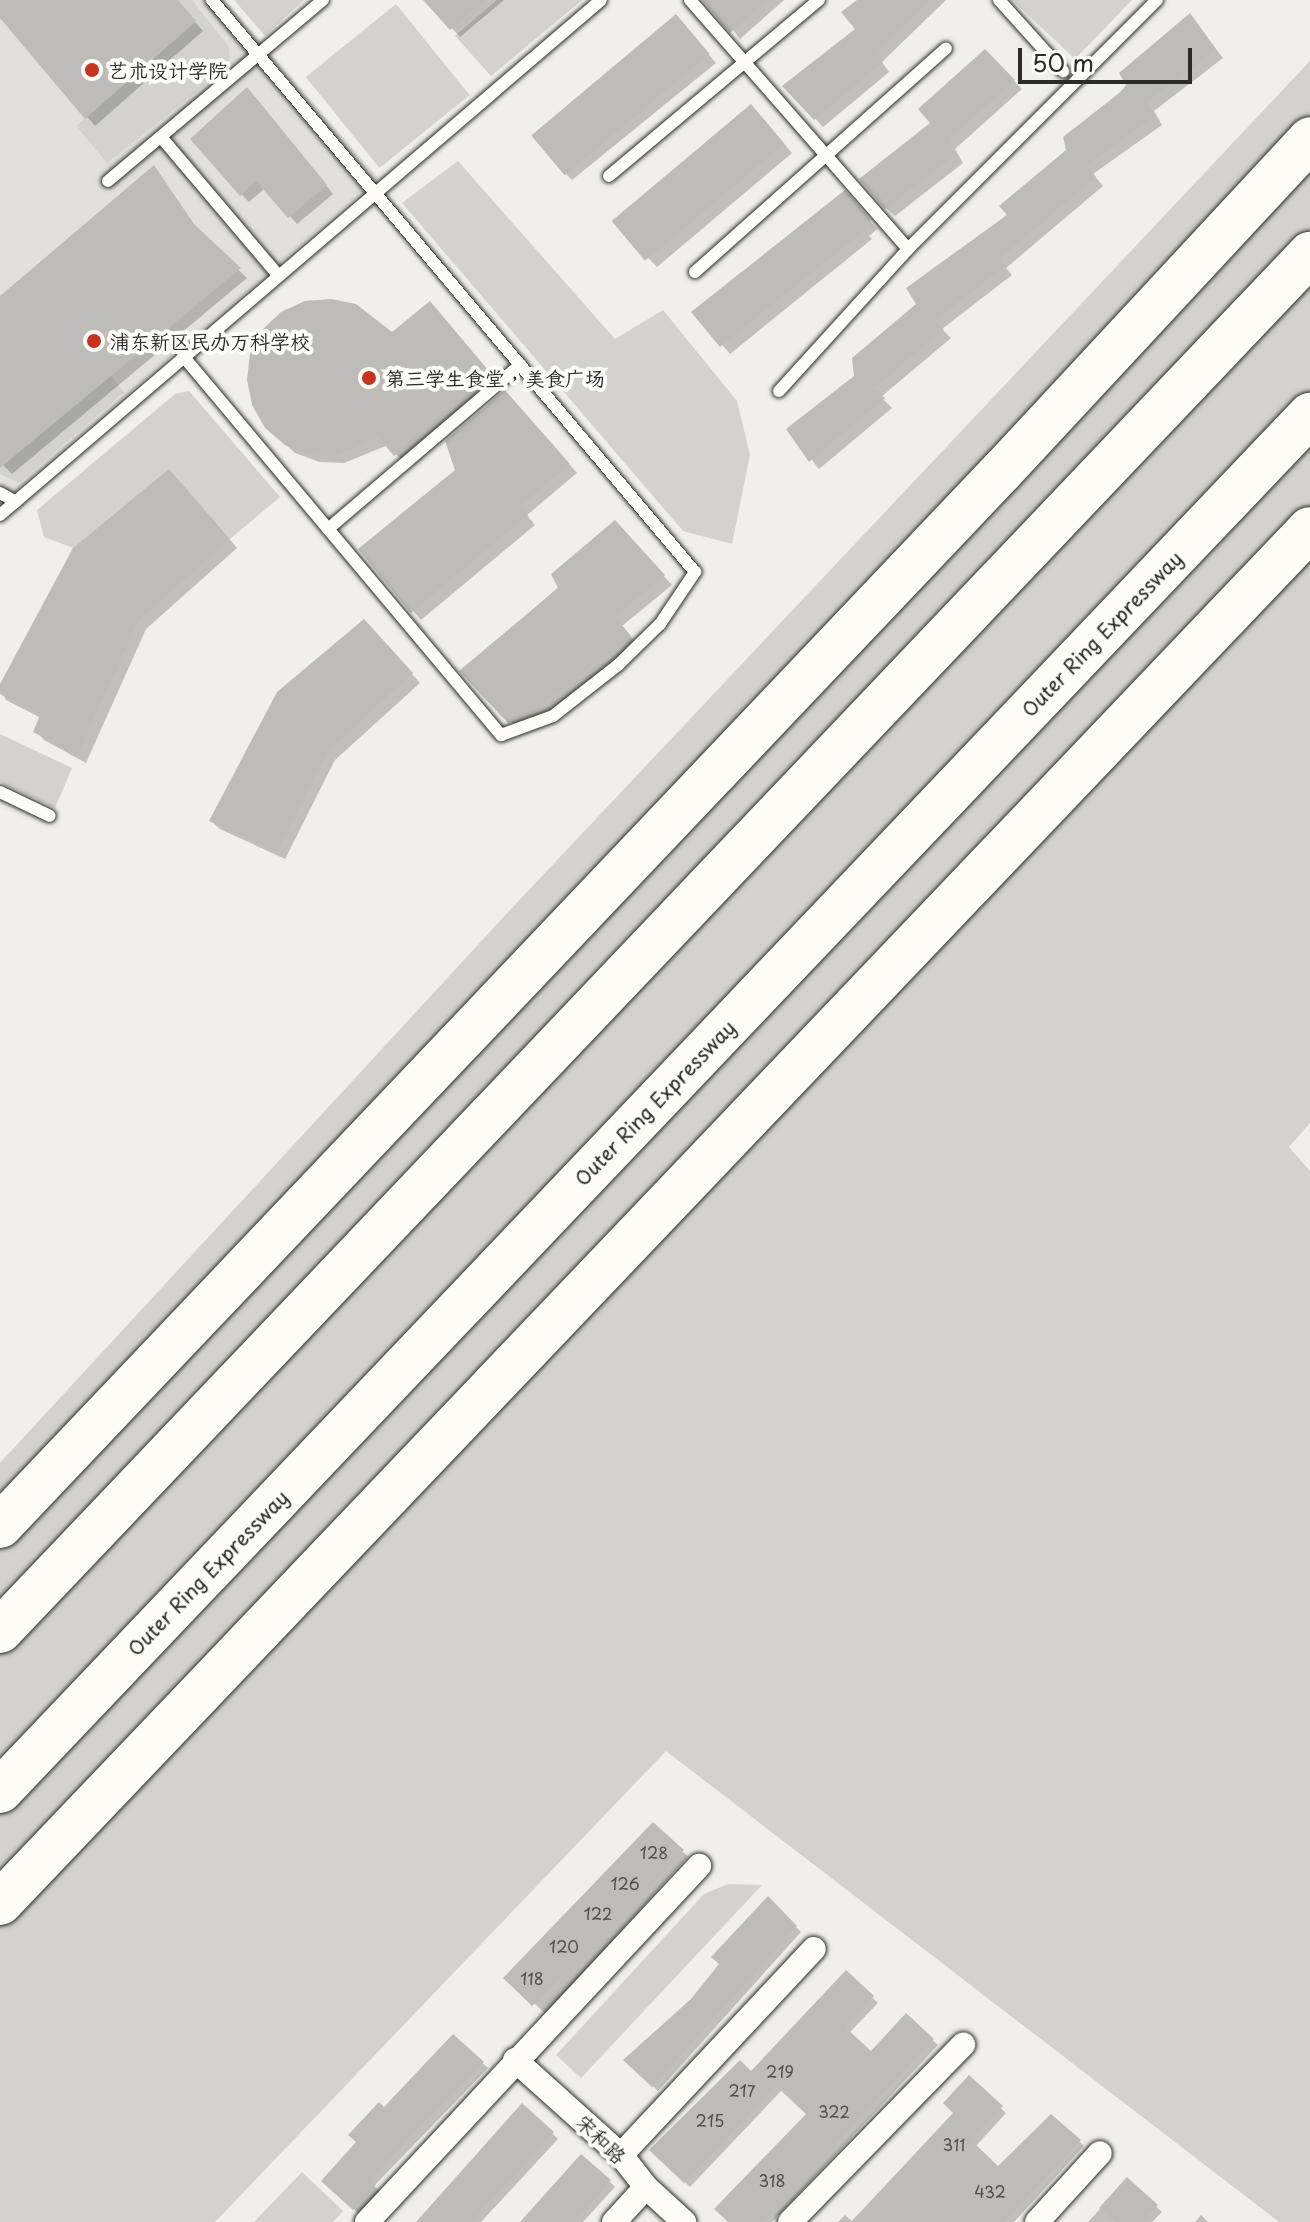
<!DOCTYPE html>
<meta charset="utf-8">
<style>
body{margin:0}
#map{position:relative;width:1310px;height:2222px;overflow:hidden;background:#f0efeb;font-family:"Playpen Sans","LXGW WenKai TC",sans-serif}
div>[style]{position:absolute}
.built>*{inset:0;background:#e1e0dc}
.green>*{inset:0;background:#d3d2cf;transform-origin:0 0}
.shadow>*{inset:0;background:#0003;transform-origin:0 0}
.building>*{inset:0;background:#bdbcb8;transform-origin:0 0}
.roads{filter:drop-shadow(0 0 2px #2b2b2b) drop-shadow(0 0 2px #2b2b2b)}
.lane>*{height:12px;margin:-6px;padding:0 6px;transform-origin:6px;border-radius:6px;background:#fdfcf7}
.street>*{height:24px;margin:-12px;padding:0 12px;transform-origin:12px;border-radius:12px;background:#fdfcf7}
.highway>*{height:44px;margin:-22px;padding:0 22px;transform-origin:22px;border-radius:22px;background:#fdfcf7}
.dots>*{width:22px;height:22px;translate:-50% -50%;box-sizing:border-box;border:4px solid #fdfcf7;border-radius:50%}
span{translate:-50% -50%;white-space:nowrap;text-align:center;line-height:1.15;-webkit-text-stroke:8px #fdfcf7;paint-order:stroke}
.number-label{font-size:16px;color:#504f4e}
.number-label span{-webkit-text-stroke-width:0}
.poi-label{font-size:20px;color:#2b2b2b}
.left{translate:0 -50%;text-align:left}
.street-label{font-size:20px;color:#2b2b2b}
.scale{position:absolute;left:1018px;top:48px;width:174px;height:36px;box-sizing:border-box;border:4px solid #2b2b2b;border-top:0;padding-left:10px;font-size:24px;line-height:28px;white-space:nowrap;color:#2b2b2b;-webkit-text-stroke:6px #fdfcf7;paint-order:stroke}
</style>
<div id="map">
<div class="built">
<div style="clip-path:polygon(0 0,225px 0,378px 178px,0 504px)"></div>
</div>
<div class="green">
<div style="clip-path:polygon(178px 0,192px 0,229px 47px,230px 65px,107px 163px,76px 126px,196px 22px)"></div>
<div style="clip-path:polygon(234px 0,304px 0,265px 36px)"></div>
<div style="clip-path:polygon(497px 0,582px 0,491px 76px,455px 36px)"></div>
<div style="clip-path:polygon(1012px 0,1132px 0,1075px 59px)"></div>
<div style="left:396px;top:4px;width:117px;height:116px;rotate:51deg"></div>
<div style="clip-path:polygon(1310px 61px,1310px 1123px,1289px 1147px,1310px 1171px,1310px 2222px,1279px 2222px,666px 1751px,215px 2222px,0 2222px,0 1463px,511px 909px)"></div>
<div style="clip-path:polygon(458px 161px,615px 339px,663px 310px,737px 401px,750px 455px,732px 544px,683px 531px,402px 203px)"></div>
<div style="clip-path:polygon(111px 376px,124px 392px,19px 483px,0 474px,0 465px)"></div>
<div style="clip-path:polygon(189px 391px,280px 497px,230px 539px,169px 470px,73px 548px,44px 537px,37px 510px,175px 394px)"></div>
<div style="clip-path:polygon(0 734px,72px 768px,55px 808px,0 782px)"></div>
<div style="clip-path:polygon(728px 1884px,762px 1885px,581px 2078px,556px 2055px,704px 1894px)"></div>
<div style="clip-path:polygon(302px 2172px,343px 2211px,333px 2222px,254px 2222px)"></div>
</div>
<div class="shadow">
<div style="clip-path:polygon(0 0,176px 0,203px 31px,95px 126px,0 15px)"></div>
<div style="clip-path:polygon(426px 0,504px 0,460px 37px)"></div>
<div style="clip-path:polygon(710px 0,784px 0,740px 39px)"></div>
<div style="clip-path:polygon(860px 0,946px 0,882px 62px,889px 72px,823px 127px,785px 87px,858px 29px)"></div>
<div style="clip-path:polygon(1190px 16px,1223px 58px,1154px 111px,1162px 125px,1093px 174px,1103px 186px,1006px 268px,1012px 275px,942px 329px,951px 338px,881px 397px,892px 408px,819px 469px,788px 430px,857px 377px)"></div>
<div style="clip-path:polygon(684px 25px,716px 63px,572px 180px,564px 172px)"></div>
<div style="clip-path:polygon(985px 52px,1022px 89px,955px 149px,963px 163px,895px 216px,886px 208px,933px 124px)"></div>
<div style="clip-path:polygon(255px 97px,333px 194px,297px 224px,265px 188px,249px 202px,241px 194px)"></div>
<div style="clip-path:polygon(760px 115px,792px 153px,657px 267px,614px 222px)"></div>
<div style="clip-path:polygon(154px 168px,201px 234px,247px 278px,12px 474px,0 462px,0 299px)"></div>
<div style="clip-path:polygon(853px 201px,877px 229px,869px 236px,872px 239px,730px 354px,694px 312px)"></div>
<div style="clip-path:polygon(438px 312px,500px 385px,404px 463px,388px 445px,344px 463px,319px 462px,295px 453px,276px 436px,392px 335px)"></div>
<div style="clip-path:polygon(513px 401px,577px 473px,527px 515px,535px 525px,421px 620px,413px 611px,457px 470px)"></div>
<div style="clip-path:polygon(178px 480px,237px 548px,146px 629px,86px 763px,44px 740px,36px 731px,41px 718px,6px 700px,0 688px)"></div>
<div style="clip-path:polygon(623px 531px,672px 585px,622px 626px,638px 645px,536px 724px,519px 730px,462px 671px)"></div>
<div style="clip-path:polygon(373px 630px,420px 683px,335px 760px,285px 859px,220px 829px,211px 821px)"></div>
<div style="left:653px;top:1825px;width:47px;height:212px;rotate:42deg"></div>
<div style="clip-path:polygon(768px 1899px,801px 1932px,658px 2091px,625px 2060px,692px 2000px)"></div>
<div style="clip-path:polygon(846px 1973px,878px 2003px,849px 2033px,871px 2054px,906px 2016px,938px 2045px,772px 2222px,730px 2222px,808px 2114px,782px 2090px,690px 2187px,652px 2150px,751px 2074px)"></div>
<div style="clip-path:polygon(453px 2037px,488px 2068px,374px 2186px,380px 2191px,359px 2214px,324px 2181px)"></div>
<div style="clip-path:polygon(969px 2078px,1006px 2113px,975px 2147px,999px 2169px,1079px 2141px,1084px 2146px,1014px 2222px,854px 2222px,956px 2113px)"></div>
<div style="clip-path:polygon(523px 2105px,558px 2139px,481px 2222px,418px 2222px)"></div>
<div style="clip-path:polygon(1127px 2180px,1162px 2212px,1152px 2222px,1088px 2222px)"></div>
<div style="clip-path:polygon(610px 2182px,615px 2187px,583px 2222px,523px 2222px)"></div>
<div style="clip-path:polygon(845px 2215px,853px 2222px,838px 2222px)"></div>
<div style="clip-path:polygon(1201px 2215px,1208px 2222px,1195px 2222px)"></div>
</div>
<div class="building">
<div style="clip-path:polygon(0 0,178px 0,196px 21px,85px 119px,0 18px)"></div>
<div style="clip-path:polygon(423px 0,486px 0,450px 30px)"></div>
<div style="clip-path:polygon(702px 0,767px 0,730px 33px)"></div>
<div style="clip-path:polygon(857px 0,930px 0,875px 53px,883px 62px,814px 120px,782px 86px,855px 29px,841px 12px)"></div>
<div style="clip-path:polygon(1190px 13px,1216px 49px,1147px 102px,1155px 116px,1087px 165px,1096px 177px,999px 259px,1005px 266px,934px 321px,944px 329px,873px 389px,885px 398px,809px 462px,786px 429px,854px 376px,852px 358px,916px 304px,906px 288px,1007px 215px,999px 206px,1066px 150px,1063px 137px,1127px 87px,1119px 73px)"></div>
<div style="left:676px;top:14px;width:52px;height:189px;rotate:50deg"></div>
<div style="clip-path:polygon(985px 49px,1015px 80px,948px 140px,956px 154px,885px 209px,859px 179px,930px 123px,918px 109px)"></div>
<div style="clip-path:polygon(247px 87px,327px 185px,288px 218px,256px 181px,240px 196px,190px 139px)"></div>
<div style="left:751px;top:104px;width:52px;height:182px;rotate:50deg"></div>
<div style="clip-path:polygon(154px 165px,194px 224px,241px 268px,0 468px,0 296px)"></div>
<div style="clip-path:polygon(845px 190px,871px 220px,862px 227px,865px 230px,720px 347px,691px 312px)"></div>
<div style="clip-path:polygon(331px 299px,356px 304px,392px 332px,430px 301px,493px 376px,394px 456px,378px 437px,335px 456px,309px 455px,285px 445px,265px 428px,252px 405px,247px 380px,250px 354px,262px 330px,281px 312px,305px 301px)"></div>
<div style="clip-path:polygon(505px 390px,570px 464px,520px 506px,528px 515px,411px 613px,358px 549px,455px 470px,445px 441px)"></div>
<div style="clip-path:polygon(169px 469px,230px 539px,138px 621px,77px 756px,33px 732px,40px 715px,0 694px,0 684px,73px 548px)"></div>
<div style="clip-path:polygon(615px 520px,665px 575px,615px 617px,631px 636px,528px 716px,508px 723px,459px 671px,558px 588px,551px 574px)"></div>
<div style="clip-path:polygon(364px 619px,413px 673px,327px 752px,277px 852px,209px 821px,277px 692px)"></div>
<div style="clip-path:polygon(653px 1822px,684px 1850px,568px 1977px,565px 1974px,532px 2006px,503px 1978px)"></div>
<div style="clip-path:polygon(768px 1896px,797px 1926px,652px 2087px,623px 2060px,691px 1999px,719px 1964px,711px 1957px)"></div>
<div style="clip-path:polygon(846px 1970px,874px 1996px,845px 2027px,871px 2051px,906px 2013px,934px 2039px,763px 2222px,728px 2222px,714px 2209px,806px 2114px,776px 2086px,684px 2183px,649px 2150px,740px 2060px,751px 2071px)"></div>
<div style="clip-path:polygon(453px 2034px,484px 2062px,370px 2179px,376px 2185px,353px 2210px,321px 2181px,356px 2142px,348px 2135px,379px 2102px,384px 2107px)"></div>
<div style="clip-path:polygon(969px 2075px,1003px 2106px,971px 2140px,998px 2166px,1051px 2114px,1081px 2140px,1004px 2222px,851px 2222px,953px 2113px,943px 2103px)"></div>
<div style="clip-path:polygon(522px 2103px,554px 2132px,471px 2222px,416px 2222px)"></div>
<div style="clip-path:polygon(581px 2154px,611px 2180px,575px 2222px,520px 2222px)"></div>
<div style="clip-path:polygon(1127px 2177px,1158px 2205px,1143px 2222px,1115px 2222px,1099px 2208px)"></div>
</div>
<div class="roads">
<div class="lane">
<div style="left:690px;top:0;width:331px;rotate:48.8deg"></div>
<div style="left:999px;top:0;width:96px;rotate:48deg"></div>
<div style="left:161px;top:137px;width:180px;rotate:49.7deg"></div>
<div style="left:609px;top:176px;width:274px;rotate:-40deg"></div>
<div style="left:108px;top:181px;width:281px;rotate:-40.1deg"></div>
<div style="left:695px;top:272px;width:336px;rotate:-41.7deg"></div>
<div style="left:183px;top:356px;width:495px;rotate:50deg"></div>
<div style="left:501px;top:735px;width:55px;rotate:-20.1deg"></div>
<div style="left:553px;top:716px;width:83px;rotate:-38.1deg"></div>
<div style="left:618px;top:665px;width:59px;rotate:-44.3deg"></div>
<div style="left:660px;top:624px;width:63px;rotate:-56.1deg"></div>
<div style="left:695px;top:572px;width:749px;rotate:-130.18deg"></div>
<div style="left:779px;top:391px;width:192px;rotate:-47.7deg"></div>
<div style="left:908px;top:249px;width:352px;rotate:-45deg"></div>
<div style="left:0;top:493px;width:18px;rotate:29deg"></div>
<div style="left:0;top:515px;width:791px;rotate:-40.59deg"></div>
<div style="left:328px;top:529px;width:253px;rotate:-40.5deg"></div>
<div style="left:0;top:792px;width:55px;rotate:25.6deg"></div>
</div>
<div class="street">
<div style="left:515px;top:2060px;width:142px;rotate:41.9deg"></div>
<div style="left:621px;top:2155px;width:41px;rotate:52deg"></div>
<div style="left:646px;top:2187px;width:52px;rotate:42.6deg"></div>
<div style="left:621px;top:2155px;width:282px;rotate:-46.9deg"></div>
<div style="left:367px;top:2222px;width:487px;rotate:-47deg"></div>
<div style="left:614px;top:2222px;width:47px;rotate:-47.6deg"></div>
<div style="left:790px;top:2222px;width:248px;rotate:-45.7deg"></div>
<div style="left:1037px;top:2222px;width:93px;rotate:-47.6deg"></div>
</div>
<div class="highway">
<div style="left:0;top:1526px;width:1455px;rotate:-46.48deg"></div>
<div style="left:1002px;top:471px;width:453px;rotate:-47.1deg"></div>
<div style="left:0;top:1631px;width:1901px;rotate:-46.43deg"></div>
<div style="left:0;top:1791px;width:1900px;rotate:-46.41deg"></div>
<div style="left:0;top:1903px;width:1898px;rotate:-46.37deg"></div>
</div>
</div>
<div class="dots">
<div style="left:92px;top:70px;background:#c8321e"></div>
<div style="left:94px;top:341px;background:#c8321e"></div>
<div style="left:369px;top:378px;background:#c8321e"></div>
</div>
<div class="number-label">
<span style="left:654px;top:1852px">128</span>
<span style="left:625px;top:1883px">126</span>
<span style="left:598px;top:1913px">122</span>
<span style="left:564px;top:1946px">120</span>
<span style="left:532px;top:1978px">118</span>
<span style="left:780px;top:2071px">219</span>
<span style="left:742px;top:2090px">217</span>
<span style="left:834px;top:2111px">322</span>
<span style="left:710px;top:2120px">215</span>
<span style="left:954px;top:2144px">311</span>
<span style="left:772px;top:2180px">318</span>
<span style="left:990px;top:2191px">432</span>
</div>
<div class="poi-label">
<span class="left" style="left:108px;top:70px">艺术设计学院</span>
<span class="left" style="left:110px;top:341px">浦东新区民办万科学校</span>
<span class="left" style="left:385px;top:378px">第三学生食堂，美食广场</span>
</div>
<div class="street-label">
<span style="left:1102px;top:634px;rotate:-46deg">Outer Ring Expressway</span>
<span style="left:655px;top:1103px;rotate:-46deg">Outer Ring Expressway</span>
<span style="left:208px;top:1573px;rotate:-46deg">Outer Ring Expressway</span>
<span style="left:601px;top:2139px;rotate:44deg">宋和路</span>
</div>
<div class="scale">50 m</div>
</div>
